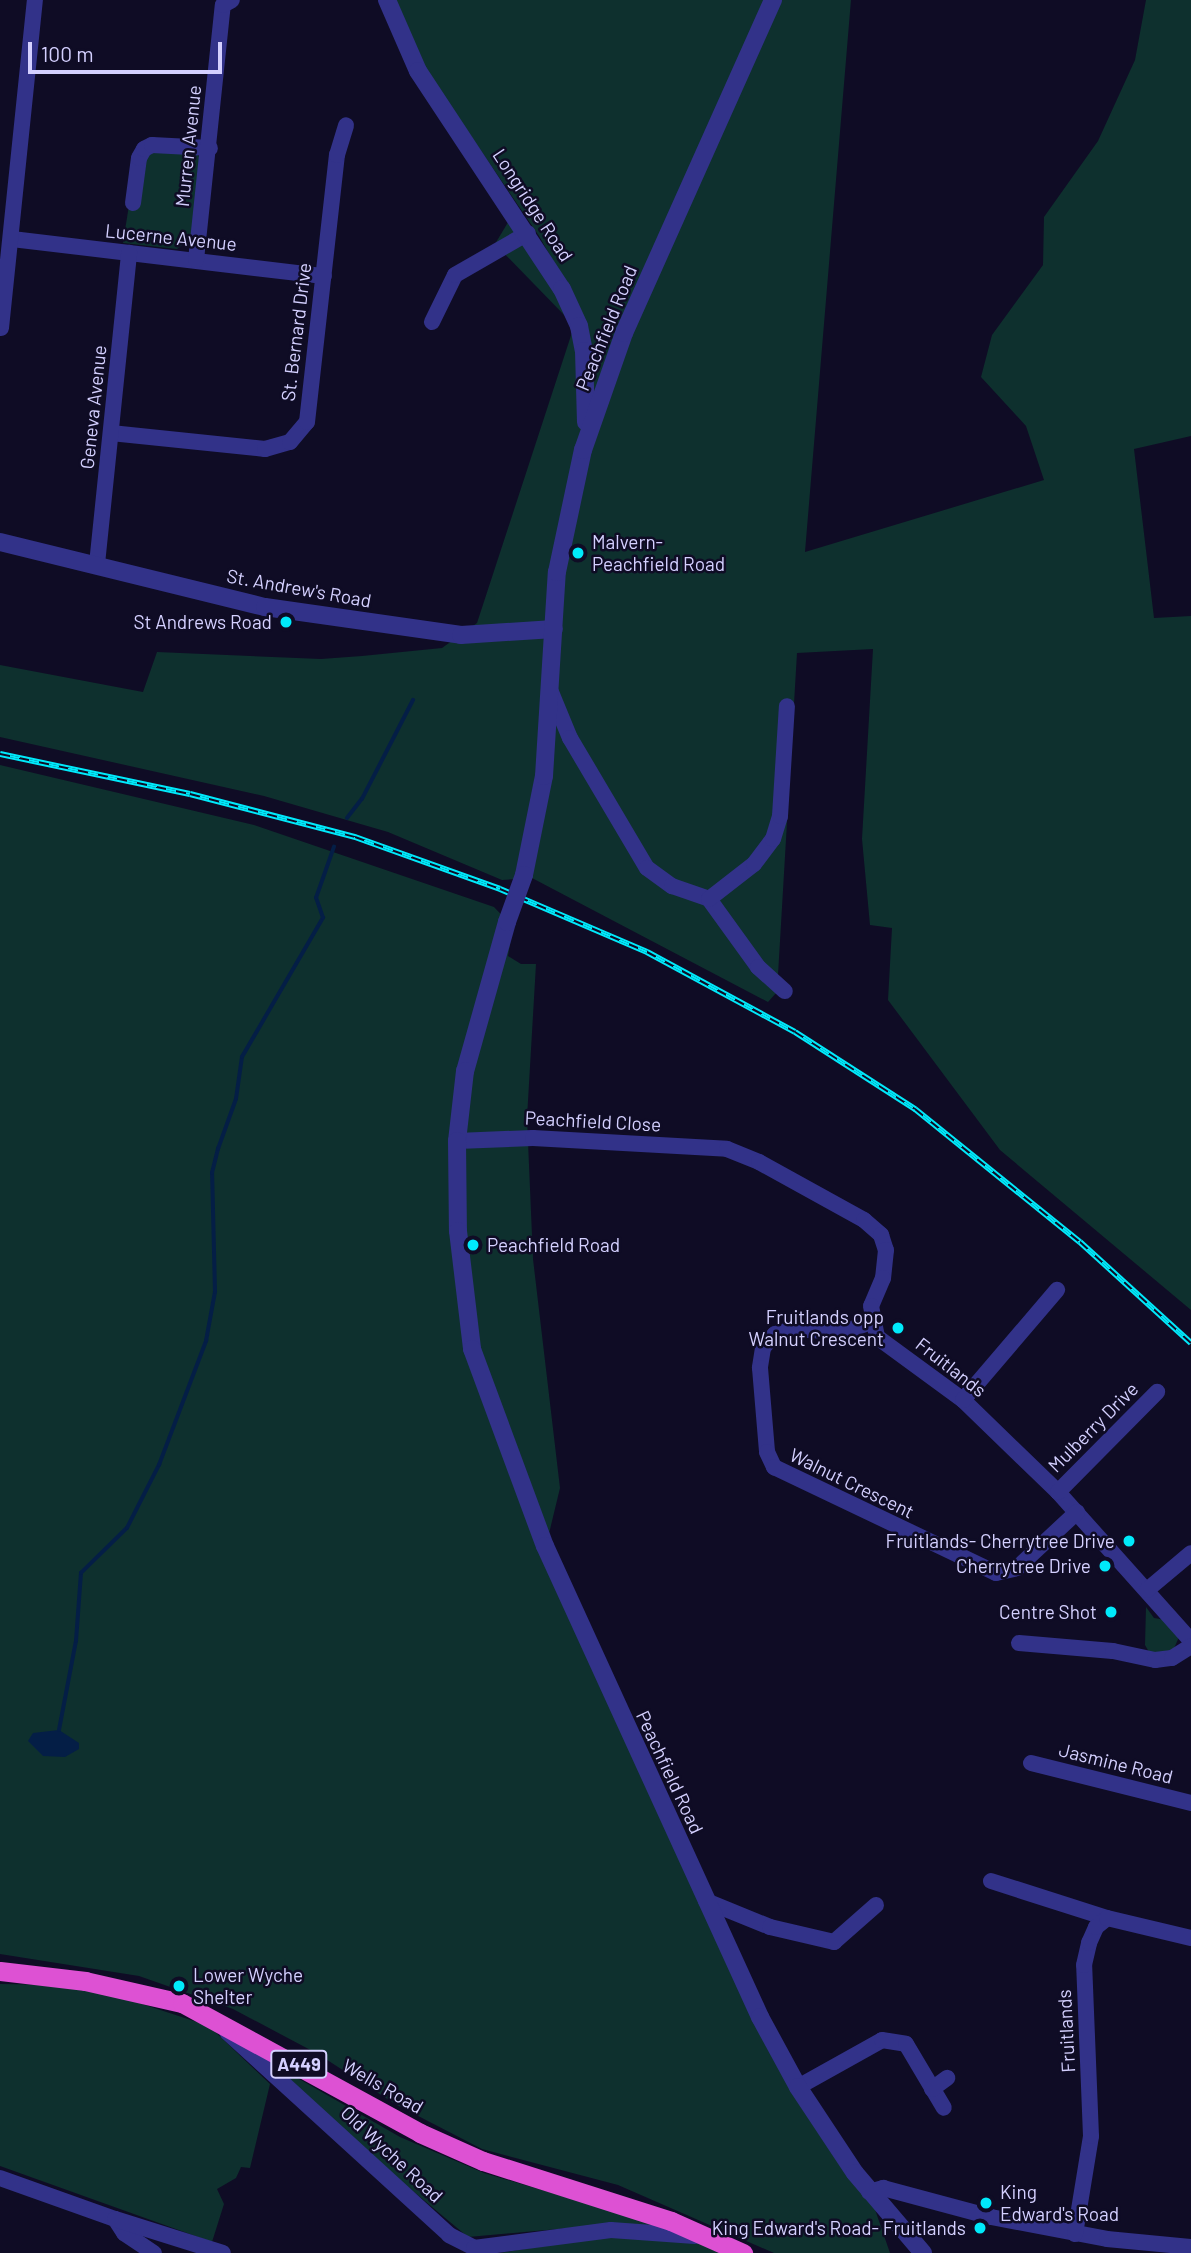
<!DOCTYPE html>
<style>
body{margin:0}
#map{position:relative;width:1191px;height:2253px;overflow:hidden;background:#0f0c25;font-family:Barlow,sans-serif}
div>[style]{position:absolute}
.green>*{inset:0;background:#0e302e}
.water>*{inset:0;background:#041e46}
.stream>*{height:3.5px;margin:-1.75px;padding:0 1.75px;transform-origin:1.75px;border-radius:1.75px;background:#041e46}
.minor>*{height:16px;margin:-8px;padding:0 8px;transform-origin:8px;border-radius:8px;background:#323289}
.tertiary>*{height:18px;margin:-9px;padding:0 9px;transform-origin:9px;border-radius:9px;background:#323289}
.trunk>*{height:19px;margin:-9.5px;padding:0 9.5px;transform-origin:9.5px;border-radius:9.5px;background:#dd51d3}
.rail>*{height:6px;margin-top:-3px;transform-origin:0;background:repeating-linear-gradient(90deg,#0f0c25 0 10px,#00eafb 0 20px);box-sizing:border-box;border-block:2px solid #00eafb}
.tertiary-bridge>*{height:18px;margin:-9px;padding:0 9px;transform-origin:9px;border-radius:9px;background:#323289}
.dots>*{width:19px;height:19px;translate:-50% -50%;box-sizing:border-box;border:4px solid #0f0c25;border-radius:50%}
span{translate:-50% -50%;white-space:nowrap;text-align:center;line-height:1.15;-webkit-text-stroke:5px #0f0c25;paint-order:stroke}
.shield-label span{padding:2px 5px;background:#0f0c25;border:2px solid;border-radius:5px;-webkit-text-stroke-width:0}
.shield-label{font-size:18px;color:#d4d0ff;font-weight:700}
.street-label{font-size:19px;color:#d4d0ff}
.poi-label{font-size:19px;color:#d4d0ff}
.left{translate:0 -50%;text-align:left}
.right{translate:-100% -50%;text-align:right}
.scale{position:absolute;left:28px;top:42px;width:194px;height:32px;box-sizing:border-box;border:4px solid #d4d0ff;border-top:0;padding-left:9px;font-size:21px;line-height:24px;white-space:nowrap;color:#d4d0ff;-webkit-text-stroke:5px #0f0c25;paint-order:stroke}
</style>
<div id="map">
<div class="green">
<div style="clip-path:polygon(396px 0,851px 0,805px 552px,1044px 480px,1026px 426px,981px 377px,992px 335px,1043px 265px,1044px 217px,1098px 141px,1135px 60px,1146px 0,1191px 0,1191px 436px,1134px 449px,1154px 618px,1191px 616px,1191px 1310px,1000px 1150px,888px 1000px,892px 928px,870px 925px,862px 839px,873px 649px,797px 653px,777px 992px,768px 1002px,532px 878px,502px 880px,388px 832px,264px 796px,0 737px,0 665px,143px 692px,157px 652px,321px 659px,362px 656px,442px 648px,477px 623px,580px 308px,539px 236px,422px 64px)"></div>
<div style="clip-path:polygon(148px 152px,195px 152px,200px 158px,191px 238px,177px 249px,123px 243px,129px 205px)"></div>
<div style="clip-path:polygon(510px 219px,545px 271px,568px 319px,495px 244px)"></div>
<div style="clip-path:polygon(0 765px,254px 825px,494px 907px,513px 927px,508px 956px,521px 964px,536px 964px,527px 1118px,533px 1259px,560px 1488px,546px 1546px,760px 2017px,869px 2192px,890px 2253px,774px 2253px,618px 2185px,482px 2149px,395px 2104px,318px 2054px,233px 2009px,139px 1976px,0 1954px)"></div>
<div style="clip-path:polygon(1146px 1607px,1154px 1618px,1166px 1620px,1179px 1637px,1172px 1653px,1149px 1652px,1145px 1645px)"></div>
<div style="clip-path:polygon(0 1984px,68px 1985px,118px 1996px,209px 2026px,270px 2084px,250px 2168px,241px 2167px,236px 2178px,217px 2189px,224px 2204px,212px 2242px,0 2166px)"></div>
<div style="clip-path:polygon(270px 2072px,294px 2076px,400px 2137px,484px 2173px,673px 2229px,614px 2224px,468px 2237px)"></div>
<div style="clip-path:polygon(611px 2234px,702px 2241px,728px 2253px,500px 2253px)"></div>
</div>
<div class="water">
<div style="clip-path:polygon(59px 1730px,79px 1743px,79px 1749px,65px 1757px,43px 1756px,28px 1741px,33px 1733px)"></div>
</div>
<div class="stream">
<div style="left:347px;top:818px;width:24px;rotate:-52deg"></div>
<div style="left:362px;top:799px;width:111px;rotate:-62.7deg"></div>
<div style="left:59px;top:1730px;width:91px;rotate:-79.2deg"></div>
<div style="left:76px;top:1641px;width:68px;rotate:-85.8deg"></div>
<div style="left:81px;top:1573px;width:64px;rotate:-44.4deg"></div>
<div style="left:127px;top:1528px;width:71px;rotate:-63.1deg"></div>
<div style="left:159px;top:1465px;width:133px;rotate:-69.2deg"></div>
<div style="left:206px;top:1341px;width:50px;rotate:-79.6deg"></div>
<div style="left:215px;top:1292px;width:119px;rotate:-91.4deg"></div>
<div style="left:212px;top:1173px;width:25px;rotate:-76deg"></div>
<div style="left:218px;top:1149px;width:53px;rotate:-70.2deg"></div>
<div style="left:236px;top:1099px;width:42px;rotate:-81.9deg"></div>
<div style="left:242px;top:1057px;width:161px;rotate:-59.8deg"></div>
<div style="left:323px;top:918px;width:21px;rotate:-109deg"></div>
<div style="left:316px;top:898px;width:54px;rotate:-70.6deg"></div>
</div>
<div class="minor">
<div style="left:133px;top:203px;width:45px;rotate:-82.4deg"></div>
<div style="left:139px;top:158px;width:10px;rotate:-61deg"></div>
<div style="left:144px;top:149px;width:9px;rotate:-27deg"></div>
<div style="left:152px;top:145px;width:58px;rotate:3deg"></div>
<div style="left:12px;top:239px;width:314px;rotate:6.8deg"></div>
<div style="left:196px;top:260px;width:256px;rotate:-84deg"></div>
<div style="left:223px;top:5px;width:10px;rotate:-29deg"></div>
<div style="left:432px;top:322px;width:52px;rotate:-63.9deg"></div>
<div style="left:455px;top:275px;width:84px;rotate:-29.9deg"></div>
<div style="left:1px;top:328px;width:330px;rotate:-84.1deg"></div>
<div style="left:111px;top:433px;width:155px;rotate:5.9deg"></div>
<div style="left:265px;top:449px;width:26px;rotate:-16deg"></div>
<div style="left:290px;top:442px;width:26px;rotate:-50deg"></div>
<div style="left:307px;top:422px;width:269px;rotate:-83.6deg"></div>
<div style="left:337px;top:155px;width:31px;rotate:-73deg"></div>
<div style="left:97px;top:564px;width:313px;rotate:-84.1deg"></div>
<div style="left:551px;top:692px;width:50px;rotate:67.6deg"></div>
<div style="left:570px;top:738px;width:151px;rotate:59.4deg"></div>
<div style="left:647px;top:868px;width:31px;rotate:36deg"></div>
<div style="left:672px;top:886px;width:39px;rotate:19deg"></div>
<div style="left:709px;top:899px;width:84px;rotate:54.2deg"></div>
<div style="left:758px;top:967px;width:36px;rotate:42deg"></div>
<div style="left:709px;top:899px;width:57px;rotate:-37.9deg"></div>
<div style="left:754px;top:864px;width:31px;rotate:-53deg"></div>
<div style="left:773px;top:839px;width:24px;rotate:-73deg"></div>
<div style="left:780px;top:816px;width:110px;rotate:-86.4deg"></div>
<div style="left:457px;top:1141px;width:76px;rotate:-2.3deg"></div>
<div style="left:533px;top:1138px;width:194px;rotate:3.2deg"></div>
<div style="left:727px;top:1149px;width:35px;rotate:22deg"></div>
<div style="left:759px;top:1162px;width:120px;rotate:28.9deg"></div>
<div style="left:864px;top:1220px;width:23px;rotate:41deg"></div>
<div style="left:881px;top:1235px;width:16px;rotate:72deg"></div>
<div style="left:886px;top:1250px;width:28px;rotate:96deg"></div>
<div style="left:883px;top:1278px;width:30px;rotate:113deg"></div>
<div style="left:871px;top:1306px;width:32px;rotate:79deg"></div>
<div style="left:877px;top:1337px;width:107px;rotate:36.2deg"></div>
<div style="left:963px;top:1400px;width:132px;rotate:44.1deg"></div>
<div style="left:1058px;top:1492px;width:200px;rotate:48.2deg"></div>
<div style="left:871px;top:1322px;width:30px;rotate:160deg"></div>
<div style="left:843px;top:1332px;width:50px;rotate:-176.6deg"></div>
<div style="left:793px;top:1329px;width:19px;rotate:164deg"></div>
<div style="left:775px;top:1334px;width:18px;rotate:131deg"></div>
<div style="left:763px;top:1348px;width:20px;rotate:99deg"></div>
<div style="left:760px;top:1368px;width:84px;rotate:85.2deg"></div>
<div style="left:767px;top:1452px;width:17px;rotate:65deg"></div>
<div style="left:774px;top:1467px;width:246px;rotate:25.5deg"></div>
<div style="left:996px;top:1573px;width:22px;rotate:-13deg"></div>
<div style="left:1017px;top:1568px;width:82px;rotate:-43deg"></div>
<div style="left:963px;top:1400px;width:145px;rotate:-49.5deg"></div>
<div style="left:1058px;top:1492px;width:141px;rotate:-45.3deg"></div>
<div style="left:1147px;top:1590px;width:57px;rotate:-40.1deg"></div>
<div style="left:1019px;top:1643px;width:94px;rotate:4.9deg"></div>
<div style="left:1113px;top:1651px;width:43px;rotate:12.1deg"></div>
<div style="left:1155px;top:1660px;width:17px;rotate:-7deg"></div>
<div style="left:1172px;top:1658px;width:22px;rotate:-32deg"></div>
<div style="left:1031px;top:1763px;width:165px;rotate:14deg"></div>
<div style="left:991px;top:1881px;width:122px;rotate:17.7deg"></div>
<div style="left:706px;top:1901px;width:69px;rotate:22.1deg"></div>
<div style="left:770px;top:1927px;width:66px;rotate:13.2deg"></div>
<div style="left:834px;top:1942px;width:56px;rotate:-41.4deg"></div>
<div style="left:227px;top:2032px;width:301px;rotate:42.4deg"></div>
<div style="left:449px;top:2235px;width:39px;rotate:27deg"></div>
<div style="left:798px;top:2087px;width:96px;rotate:-29.2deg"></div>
<div style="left:882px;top:2040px;width:24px;rotate:9deg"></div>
<div style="left:906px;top:2044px;width:74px;rotate:59.3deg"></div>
<div style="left:932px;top:2089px;width:19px;rotate:-36deg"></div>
<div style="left:0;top:2178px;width:122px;rotate:19.6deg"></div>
<div style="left:115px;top:2219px;width:17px;rotate:57deg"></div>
<div style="left:124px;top:2233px;width:36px;rotate:34deg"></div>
<div style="left:869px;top:2192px;width:15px;rotate:-16deg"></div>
<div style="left:883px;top:2188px;width:112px;rotate:15deg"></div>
<div style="left:991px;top:2217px;width:118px;rotate:10.7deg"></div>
<div style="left:1107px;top:2239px;width:84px;rotate:5.4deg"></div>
<div style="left:115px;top:2219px;width:113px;rotate:17.5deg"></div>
<div style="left:1075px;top:2234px;width:99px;rotate:-80.7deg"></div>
<div style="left:1091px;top:2136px;width:171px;rotate:-92.3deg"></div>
<div style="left:1084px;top:1965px;width:23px;rotate:-77deg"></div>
<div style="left:1089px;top:1943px;width:17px;rotate:-66deg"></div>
<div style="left:1096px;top:1927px;width:14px;rotate:-39deg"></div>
<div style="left:1107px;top:1918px;width:86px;rotate:13.4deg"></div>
<div style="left:474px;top:2248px;width:138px;rotate:-7.5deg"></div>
<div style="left:611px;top:2230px;width:84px;rotate:4.1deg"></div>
</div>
<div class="tertiary">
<div style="left:387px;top:0;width:77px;rotate:66.4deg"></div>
<div style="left:418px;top:71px;width:261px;rotate:56.6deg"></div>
<div style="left:562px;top:289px;width:41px;rotate:65.3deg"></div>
<div style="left:579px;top:326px;width:25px;rotate:79deg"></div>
<div style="left:584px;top:351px;width:71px;rotate:88.4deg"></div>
<div style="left:0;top:542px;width:273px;rotate:13.8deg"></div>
<div style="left:265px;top:607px;width:198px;rotate:8.1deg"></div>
<div style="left:461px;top:635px;width:93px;rotate:-3.7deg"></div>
<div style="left:524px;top:875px;width:101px;rotate:-78.6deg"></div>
<div style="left:544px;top:776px;width:204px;rotate:-86.4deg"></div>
<div style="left:557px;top:572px;width:125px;rotate:-78deg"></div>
<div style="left:583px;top:450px;width:124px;rotate:-70.7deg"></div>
<div style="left:624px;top:333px;width:365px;rotate:-65.9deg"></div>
<div style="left:507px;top:922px;width:155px;rotate:105.7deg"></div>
<div style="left:465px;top:1071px;width:70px;rotate:96.5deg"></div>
<div style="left:457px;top:1141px;width:90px;rotate:89.4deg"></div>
<div style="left:458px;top:1231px;width:119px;rotate:83.2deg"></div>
<div style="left:472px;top:1349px;width:210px;rotate:69.7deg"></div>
<div style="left:545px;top:1546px;width:518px;rotate:65.46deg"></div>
<div style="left:760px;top:2017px;width:80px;rotate:61.5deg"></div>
<div style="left:798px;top:2087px;width:103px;rotate:56.5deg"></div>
<div style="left:855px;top:2173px;width:105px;rotate:49.6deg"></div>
</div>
<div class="trunk">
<div style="left:0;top:1971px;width:86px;rotate:6.7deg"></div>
<div style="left:85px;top:1981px;width:99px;rotate:12.8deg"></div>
<div style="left:182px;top:2003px;width:271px;rotate:28.6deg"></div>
<div style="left:420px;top:2133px;width:69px;rotate:24deg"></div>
<div style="left:483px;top:2161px;width:197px;rotate:17.7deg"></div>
<div style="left:671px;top:2221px;width:79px;rotate:24deg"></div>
</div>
<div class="rail">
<div style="left:0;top:754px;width:194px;rotate:11.9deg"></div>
<div style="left:190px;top:794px;width:171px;rotate:14.6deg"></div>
<div style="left:355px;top:837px;width:154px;rotate:19.7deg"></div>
<div style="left:500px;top:889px;width:160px;rotate:23.2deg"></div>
<div style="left:647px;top:952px;width:168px;rotate:28.4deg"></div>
<div style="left:795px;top:1032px;width:143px;rotate:32.7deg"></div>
<div style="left:915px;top:1109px;width:212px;rotate:38.9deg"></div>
<div style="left:1080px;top:1242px;width:150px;rotate:42.3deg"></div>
</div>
<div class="tertiary-bridge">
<div style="left:507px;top:922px;width:50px;rotate:-70.1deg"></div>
</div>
<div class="dots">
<div style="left:578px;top:553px;background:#00eafb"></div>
<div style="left:286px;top:622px;background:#00eafb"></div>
<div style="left:473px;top:1245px;background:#00eafb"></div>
<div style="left:898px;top:1328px;background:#00eafb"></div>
<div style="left:1129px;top:1541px;background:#00eafb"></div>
<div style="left:1105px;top:1566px;background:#00eafb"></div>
<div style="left:1111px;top:1612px;background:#00eafb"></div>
<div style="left:179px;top:1986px;background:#00eafb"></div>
<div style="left:986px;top:2203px;background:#00eafb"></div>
<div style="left:980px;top:2228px;background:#00eafb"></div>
</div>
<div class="shield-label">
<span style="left:299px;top:2064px">A449</span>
</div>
<div class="street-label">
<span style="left:188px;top:146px;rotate:-84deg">Murren Avenue</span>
<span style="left:533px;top:205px;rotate:57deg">Longridge Road</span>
<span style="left:171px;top:237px;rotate:6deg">Lucerne Avenue</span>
<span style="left:606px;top:328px;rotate:-68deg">Peachfield Road</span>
<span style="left:296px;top:332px;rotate:-83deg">St. Bernard Drive</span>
<span style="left:93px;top:407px;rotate:-84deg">Geneva Avenue</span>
<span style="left:299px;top:588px;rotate:10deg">St. Andrew's Road</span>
<span style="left:593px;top:1121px;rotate:3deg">Peachfield Close</span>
<span style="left:951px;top:1367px;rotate:38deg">Fruitlands</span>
<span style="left:1093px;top:1427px;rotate:-45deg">Mulberry Drive</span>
<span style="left:852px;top:1483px;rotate:26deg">Walnut Crescent</span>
<span style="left:1116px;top:1763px;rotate:14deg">Jasmine Road</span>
<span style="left:670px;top:1772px;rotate:65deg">Peachfield Road</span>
<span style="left:1066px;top:2031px;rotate:-93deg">Fruitlands</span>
<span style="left:383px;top:2086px;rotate:30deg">Wells Road</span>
<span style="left:392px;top:2154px;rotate:43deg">Old Wyche Road</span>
</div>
<div class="poi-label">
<span class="left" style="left:592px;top:553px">Malvern-<br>Peachfield Road</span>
<span class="right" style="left:272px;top:622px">St Andrews Road</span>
<span class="left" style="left:487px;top:1245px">Peachfield Road</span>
<span class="right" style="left:884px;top:1328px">Fruitlands opp<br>Walnut Crescent</span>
<span class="right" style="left:1115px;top:1541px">Fruitlands- Cherrytree Drive</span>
<span class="right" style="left:1091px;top:1566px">Cherrytree Drive</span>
<span class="right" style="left:1097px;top:1612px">Centre Shot</span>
<span class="left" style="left:193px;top:1986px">Lower Wyche<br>Shelter</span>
<span class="left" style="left:1000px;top:2203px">King<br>Edward's Road</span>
<span class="right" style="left:966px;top:2228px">King Edward's Road- Fruitlands</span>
</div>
<div class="scale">100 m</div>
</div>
